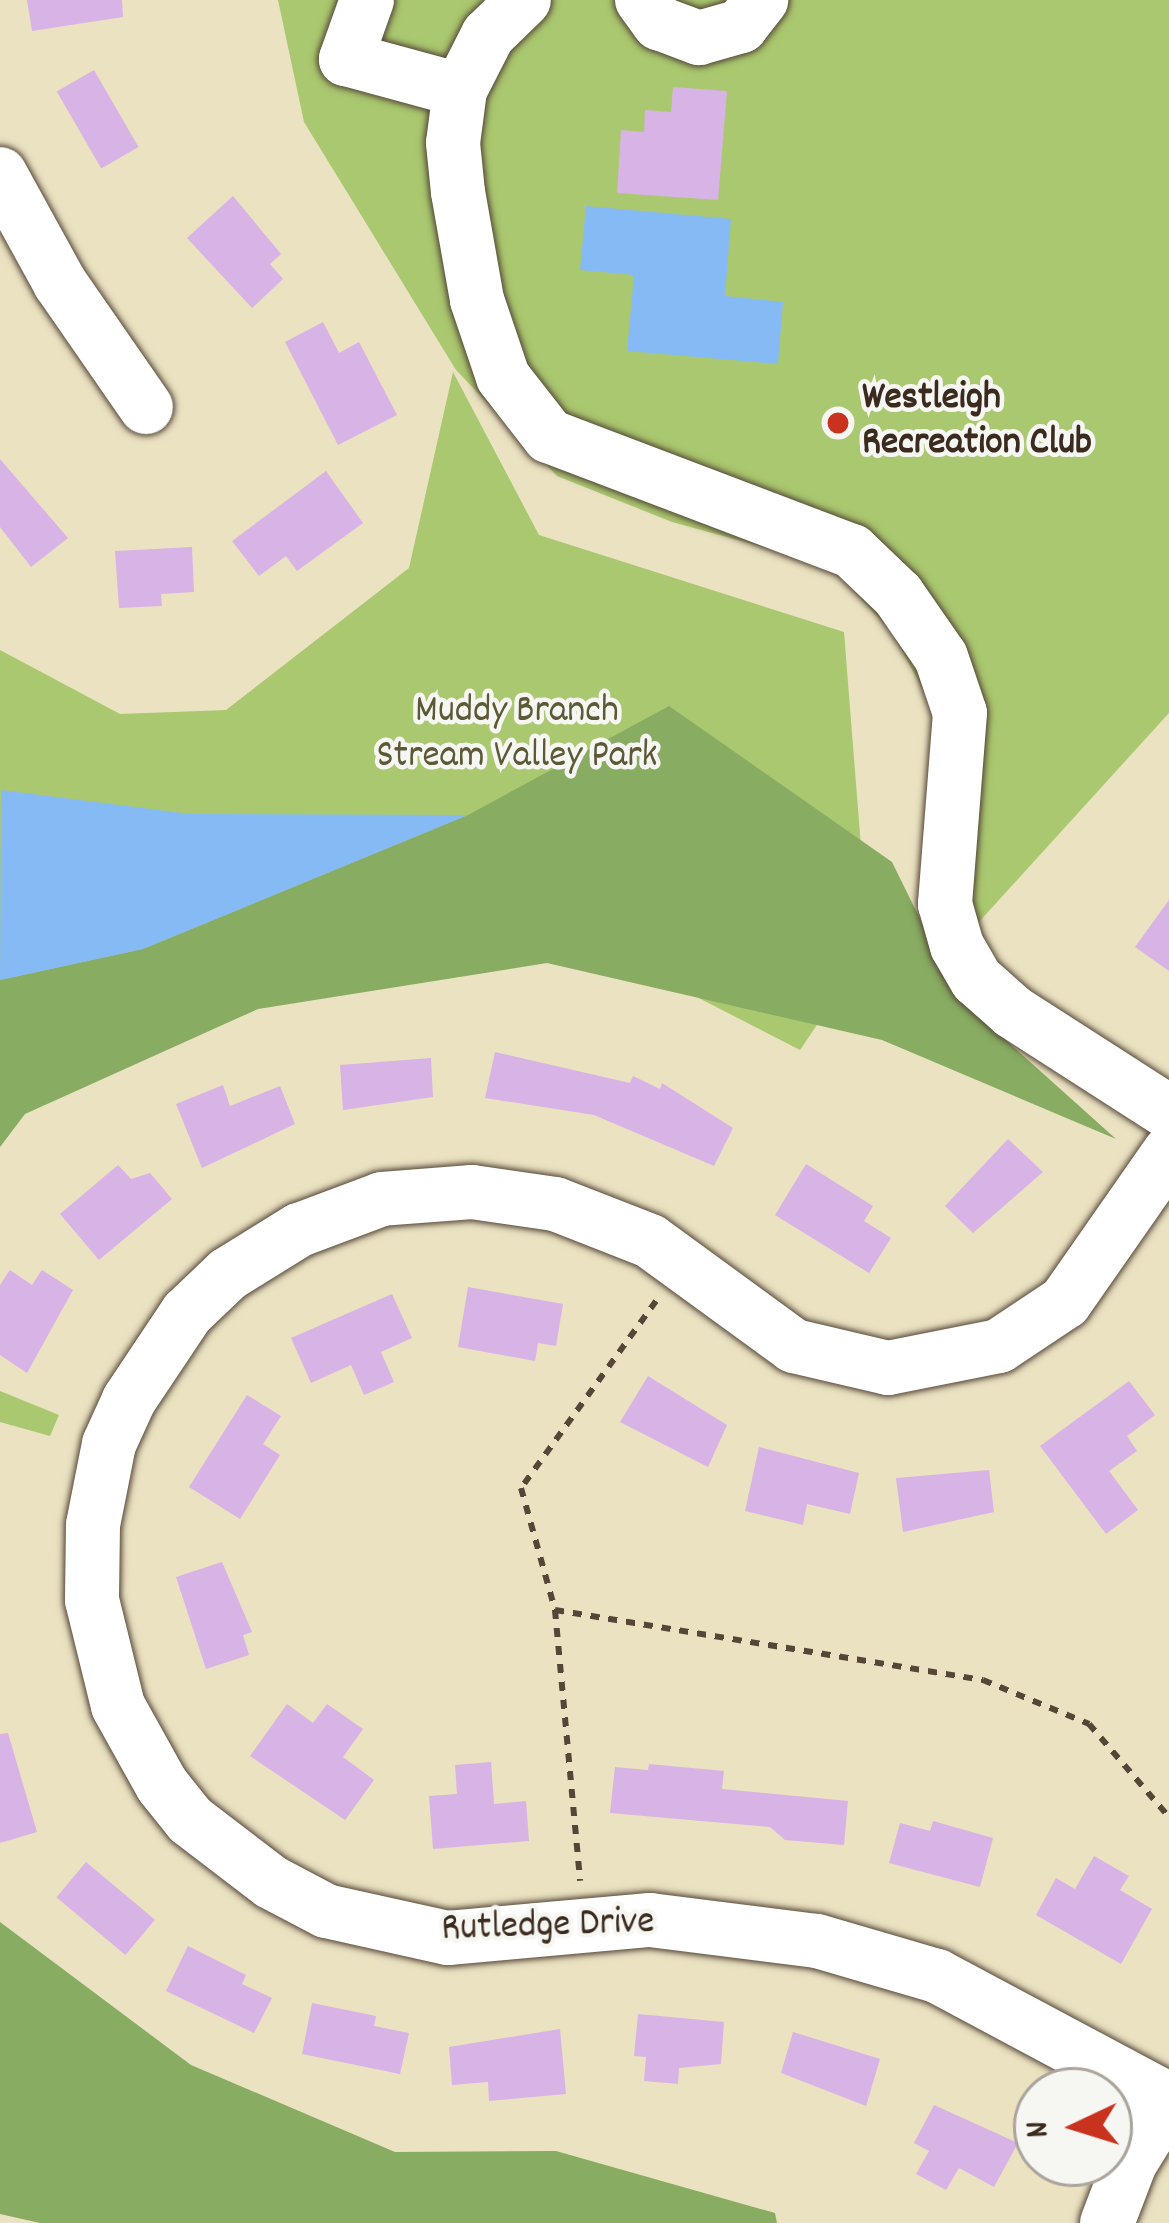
<!DOCTYPE html>
<style>
body{margin:0}
#map{position:relative;width:1169px;height:2223px;overflow:hidden;background:#ebe2c2;font-family:Dekko,sans-serif}
div>[style]{position:absolute}
.green>*{inset:0;background:#aac86f}
.forest>*{inset:0;background:#87ac62}
.water>*{inset:0;background:#86baf4}
.building>*{inset:0;background:#d8b3e5;transform-origin:0 0}
.path>*{height:6px;margin-top:-3px;transform-origin:0;background:repeating-linear-gradient(90deg,#554637 0 9px,transparent 0 18px)}
.roads{filter:drop-shadow(0 0 3px #554637) drop-shadow(0 0 3px #554637)}
.minor>*{height:54px;margin:-27px;padding:0 27px;transform-origin:27px;border-radius:27px;background:#fff}
.dots>*{width:33px;height:33px;translate:-50% -50%;box-sizing:border-box;border:6px solid #f6f6f2;border-radius:50%}
span{translate:-50% -50%;white-space:nowrap;text-align:center;line-height:1.15;-webkit-text-stroke:9px #f6f6f2;paint-order:stroke}
.poi-label{font-size:39px;color:#3b2a1e;font-weight:700}
.left{translate:0 -50%;text-align:left}
.park-label{font-size:39px;color:#5c5936}
.street-label{font-size:39px;color:#3b2a1e}
.north{position:absolute;left:1013px;top:2067px;width:120px;height:120px;box-sizing:border-box;background:#f6f6f2;border:3px solid #aba49d;border-radius:50%;rotate:266deg;font-size:33px;font-weight:700;line-height:48px;text-align:center;color:#3b2a1e}
.north::after{content:'';display:block;margin:auto;width:42px;height:54px;background:#c8321e;clip-path:polygon(50% 0,100% 100%,50% 72%,0 100%)}
</style>
<div id="map">
<div class="green">
<div style="clip-path:polygon(278px 0,1169px 0,1169px 713px,957px 946px,940px 744px,929px 701px,892px 632px,829px 565px,672px 522px,557px 476px,456px 370px,304px 122px)"></div>
<div style="clip-path:polygon(453px 372px,539px 535px,844px 632px,869px 948px,800px 1050px,576px 935px,321px 931px,0 1098px,0 650px,120px 714px,226px 710px,409px 568px)"></div>
<div style="clip-path:polygon(0 1391px,59px 1415px,50px 1436px,0 1422px)"></div>
</div>
<div class="forest">
<div style="clip-path:polygon(669px 706px,892px 862px,959px 998px,1116px 1139px,882px 1040px,547px 963px,258px 1009px,25px 1114px,0 1147px,0 980px,143px 949px,468px 815px)"></div>
<div style="clip-path:polygon(0 1922px,191px 2065px,395px 2152px,556px 2151px,775px 2213px,777px 2223px,40px 2223px,0 2214px)"></div>
</div>
<div class="water">
<div style="clip-path:polygon(586px 206px,731px 219px,725px 296px,783px 302px,778px 364px,627px 351px,634px 275px,580px 270px)"></div>
<div style="clip-path:polygon(1px 790px,190px 814px,468px 815px,143px 949px,0 980px)"></div>
</div>
<div class="building">
<div style="clip-path:polygon(27px 0,122px 0,123px 17px,32px 31px)"></div>
<div style="left:94px;top:70px;width:89px;height:43px;rotate:60deg"></div>
<div style="clip-path:polygon(673px 87px,727px 91px,718px 200px,617px 193px,621px 130px,644px 132px,645px 110px,671px 112px)"></div>
<div style="clip-path:polygon(233px 196px,281px 254px,270px 264px,283px 279px,252px 308px,187px 238px)"></div>
<div style="clip-path:polygon(323px 322px,339px 353px,359px 342px,397px 415px,338px 445px,285px 342px)"></div>
<div style="clip-path:polygon(0 459px,68px 538px,31px 567px,0 527px)"></div>
<div style="clip-path:polygon(326px 471px,363px 523px,297px 571px,286px 556px,259px 576px,232px 541px)"></div>
<div style="clip-path:polygon(192px 547px,194px 592px,161px 594px,162px 606px,119px 608px,115px 551px)"></div>
<div style="clip-path:polygon(1169px 900px,1169px 971px,1135px 947px)"></div>
<div style="clip-path:polygon(495px 1052px,630px 1083px,633px 1076px,660px 1089px,662px 1083px,733px 1128px,714px 1166px,594px 1115px,485px 1098px)"></div>
<div style="clip-path:polygon(431px 1058px,433px 1097px,343px 1110px,340px 1065px)"></div>
<div style="clip-path:polygon(223px 1085px,230px 1106px,280px 1086px,295px 1124px,202px 1168px,176px 1104px)"></div>
<div style="clip-path:polygon(1008px 1139px,1043px 1172px,973px 1233px,945px 1206px)"></div>
<div style="clip-path:polygon(806px 1164px,873px 1206px,864px 1221px,891px 1238px,869px 1273px,775px 1215px)"></div>
<div style="clip-path:polygon(118px 1165px,131px 1179px,150px 1173px,172px 1199px,99px 1260px,60px 1214px)"></div>
<div style="clip-path:polygon(10px 1270px,32px 1285px,42px 1270px,73px 1290px,27px 1373px,0 1355px,0 1285px)"></div>
<div style="clip-path:polygon(468px 1287px,563px 1304px,556px 1346px,538px 1343px,535px 1361px,458px 1347px)"></div>
<div style="clip-path:polygon(392px 1294px,412px 1338px,381px 1352px,394px 1382px,364px 1395px,351px 1365px,311px 1383px,291px 1338px)"></div>
<div style="clip-path:polygon(648px 1376px,727px 1425px,708px 1467px,620px 1422px)"></div>
<div style="clip-path:polygon(1129px 1381px,1155px 1415px,1127px 1436px,1137px 1451px,1109px 1471px,1138px 1510px,1106px 1534px,1040px 1446px)"></div>
<div style="clip-path:polygon(247px 1395px,281px 1416px,263px 1444px,280px 1455px,240px 1519px,189px 1487px)"></div>
<div style="clip-path:polygon(759px 1447px,859px 1473px,850px 1514px,807px 1504px,803px 1525px,745px 1511px)"></div>
<div style="clip-path:polygon(989px 1470px,994px 1512px,903px 1532px,896px 1478px)"></div>
<div style="clip-path:polygon(222px 1562px,252px 1632px,243px 1635px,249px 1655px,206px 1669px,176px 1577px)"></div>
<div style="clip-path:polygon(287px 1704px,313px 1723px,327px 1704px,363px 1729px,343px 1757px,374px 1780px,345px 1820px,250px 1756px)"></div>
<div style="clip-path:polygon(8px 1733px,37px 1832px,0 1843px,0 1734px)"></div>
<div style="clip-path:polygon(491px 1762px,494px 1804px,526px 1801px,529px 1841px,433px 1849px,429px 1796px,457px 1794px,455px 1765px)"></div>
<div style="clip-path:polygon(649px 1764px,724px 1771px,722px 1789px,848px 1801px,844px 1845px,785px 1840px,770px 1827px,610px 1813px,615px 1767px,648px 1770px)"></div>
<div style="clip-path:polygon(933px 1821px,993px 1838px,980px 1887px,889px 1863px,900px 1823px,930px 1831px)"></div>
<div style="clip-path:polygon(1094px 1856px,1129px 1876px,1120px 1890px,1152px 1909px,1121px 1964px,1036px 1915px,1056px 1878px,1075px 1889px)"></div>
<div style="left:86px;top:1862px;width:90px;height:46px;rotate:40deg"></div>
<div style="clip-path:polygon(188px 1946px,246px 1975px,242px 1984px,272px 1998px,254px 2033px,166px 1991px)"></div>
<div style="clip-path:polygon(312px 2003px,376px 2016px,374px 2026px,409px 2033px,400px 2074px,302px 2054px)"></div>
<div style="clip-path:polygon(638px 2014px,724px 2022px,721px 2064px,679px 2068px,678px 2084px,644px 2081px,646px 2057px,634px 2056px)"></div>
<div style="clip-path:polygon(560px 2029px,566px 2094px,489px 2101px,488px 2082px,452px 2085px,449px 2047px)"></div>
<div style="clip-path:polygon(793px 2032px,880px 2059px,866px 2106px,781px 2073px)"></div>
<div style="clip-path:polygon(934px 2105px,1018px 2143px,994px 2187px,959px 2168px,946px 2190px,916px 2174px,929px 2151px,914px 2143px)"></div>
</div>
<div class="path">
<div style="left:656px;top:1301px;width:231px;rotate:125.8deg"></div>
<div style="left:521px;top:1488px;width:127px;rotate:74.4deg"></div>
<div style="left:555px;top:1610px;width:434px;rotate:9.3deg"></div>
<div style="left:983px;top:1680px;width:115px;rotate:22.5deg"></div>
<div style="left:1089px;top:1724px;width:123px;rotate:49.3deg"></div>
<div style="left:555px;top:1610px;width:272px;rotate:84.7deg"></div>
</div>
<div class="roads">
<div class="minor">
<div style="left:367px;top:0;width:63px;rotate:109.6deg"></div>
<div style="left:346px;top:59px;width:118px;rotate:15.2deg"></div>
<div style="left:460px;top:90px;width:62px;rotate:-63deg"></div>
<div style="left:488px;top:35px;width:50px;rotate:-44.2deg"></div>
<div style="left:642px;top:0;width:29px;rotate:54deg"></div>
<div style="left:659px;top:23px;width:43px;rotate:20.6deg"></div>
<div style="left:699px;top:38px;width:44px;rotate:-15.9deg"></div>
<div style="left:741px;top:26px;width:33px;rotate:-52deg"></div>
<div style="left:460px;top:90px;width:53px;rotate:97.5deg"></div>
<div style="left:453px;top:143px;width:49px;rotate:84.2deg"></div>
<div style="left:458px;top:192px;width:110px;rotate:80deg"></div>
<div style="left:477px;top:300px;width:81px;rotate:71.3deg"></div>
<div style="left:503px;top:377px;width:75px;rotate:52.1deg"></div>
<div style="left:549px;top:436px;width:324px;rotate:20.8deg"></div>
<div style="left:852px;top:551px;width:64px;rotate:43.7deg"></div>
<div style="left:898px;top:595px;width:75px;rotate:55.3deg"></div>
<div style="left:941px;top:657px;width:59px;rotate:71.3deg"></div>
<div style="left:960px;top:713px;width:192px;rotate:94.5deg"></div>
<div style="left:945px;top:904px;width:44px;rotate:74.1deg"></div>
<div style="left:957px;top:946px;width:39px;rotate:60deg"></div>
<div style="left:977px;top:980px;width:48px;rotate:41.6deg"></div>
<div style="left:1013px;top:1012px;width:185px;rotate:32.7deg"></div>
<div style="left:0;top:174px;width:124px;rotate:61.2deg"></div>
<div style="left:60px;top:283px;width:151px;rotate:55.3deg"></div>
<div style="left:1169px;top:1153px;width:182px;rotate:124.9deg"></div>
<div style="left:1065px;top:1302px;width:79px;rotate:146.3deg"></div>
<div style="left:999px;top:1346px;width:113px;rotate:168.8deg"></div>
<div style="left:888px;top:1368px;width:97px;rotate:-166.8deg"></div>
<div style="left:794px;top:1346px;width:178px;rotate:-143.9deg"></div>
<div style="left:650px;top:1241px;width:102px;rotate:-158.7deg"></div>
<div style="left:555px;top:1204px;width:84px;rotate:-171.8deg"></div>
<div style="left:472px;top:1192px;width:90px;rotate:175.6deg"></div>
<div style="left:382px;top:1199px;width:89px;rotate:159.5deg"></div>
<div style="left:299px;top:1230px;width:84px;rotate:148.2deg"></div>
<div style="left:228px;top:1274px;width:57px;rotate:136.4deg"></div>
<div style="left:187px;top:1313px;width:105px;rotate:123.7deg"></div>
<div style="left:129px;top:1400px;width:48px;rotate:114.4deg"></div>
<div style="left:109px;top:1444px;width:83px;rotate:101.2deg"></div>
<div style="left:93px;top:1525px;width:75px;rotate:90.8deg"></div>
<div style="left:92px;top:1600px;width:109px;rotate:76.2deg"></div>
<div style="left:118px;top:1706px;width:90px;rotate:60.9deg"></div>
<div style="left:162px;top:1785px;width:45px;rotate:51.3deg"></div>
<div style="left:190px;top:1820px;width:102px;rotate:37.4deg"></div>
<div style="left:271px;top:1882px;width:62px;rotate:27.8deg"></div>
<div style="left:326px;top:1911px;width:125px;rotate:12.5deg"></div>
<div style="left:448px;top:1938px;width:203px;rotate:-5.1deg"></div>
<div style="left:650px;top:1920px;width:168px;rotate:7.2deg"></div>
<div style="left:817px;top:1941px;width:125px;rotate:16.3deg"></div>
<div style="left:937px;top:1976px;width:263px;rotate:28.1deg"></div>
<div style="left:1107px;top:2223px;width:64px;rotate:-69deg"></div>
<div style="left:1130px;top:2163px;width:74px;rotate:-58.2deg"></div>
</div>
</div>
<div class="dots">
<div style="left:838px;top:423px;background:#c8321e"></div>
</div>
<div class="poi-label">
<span class="left" style="left:862px;top:423px">Westleigh<br>Recreation Club</span>
</div>
<div class="park-label">
<span style="left:517px;top:736px">Muddy Branch<br>Stream Valley Park</span>
</div>
<div class="street-label">
<span style="left:548px;top:1928px;rotate:-2deg">Rutledge Drive</span>
</div>
<div class="north">N</div>
</div>
